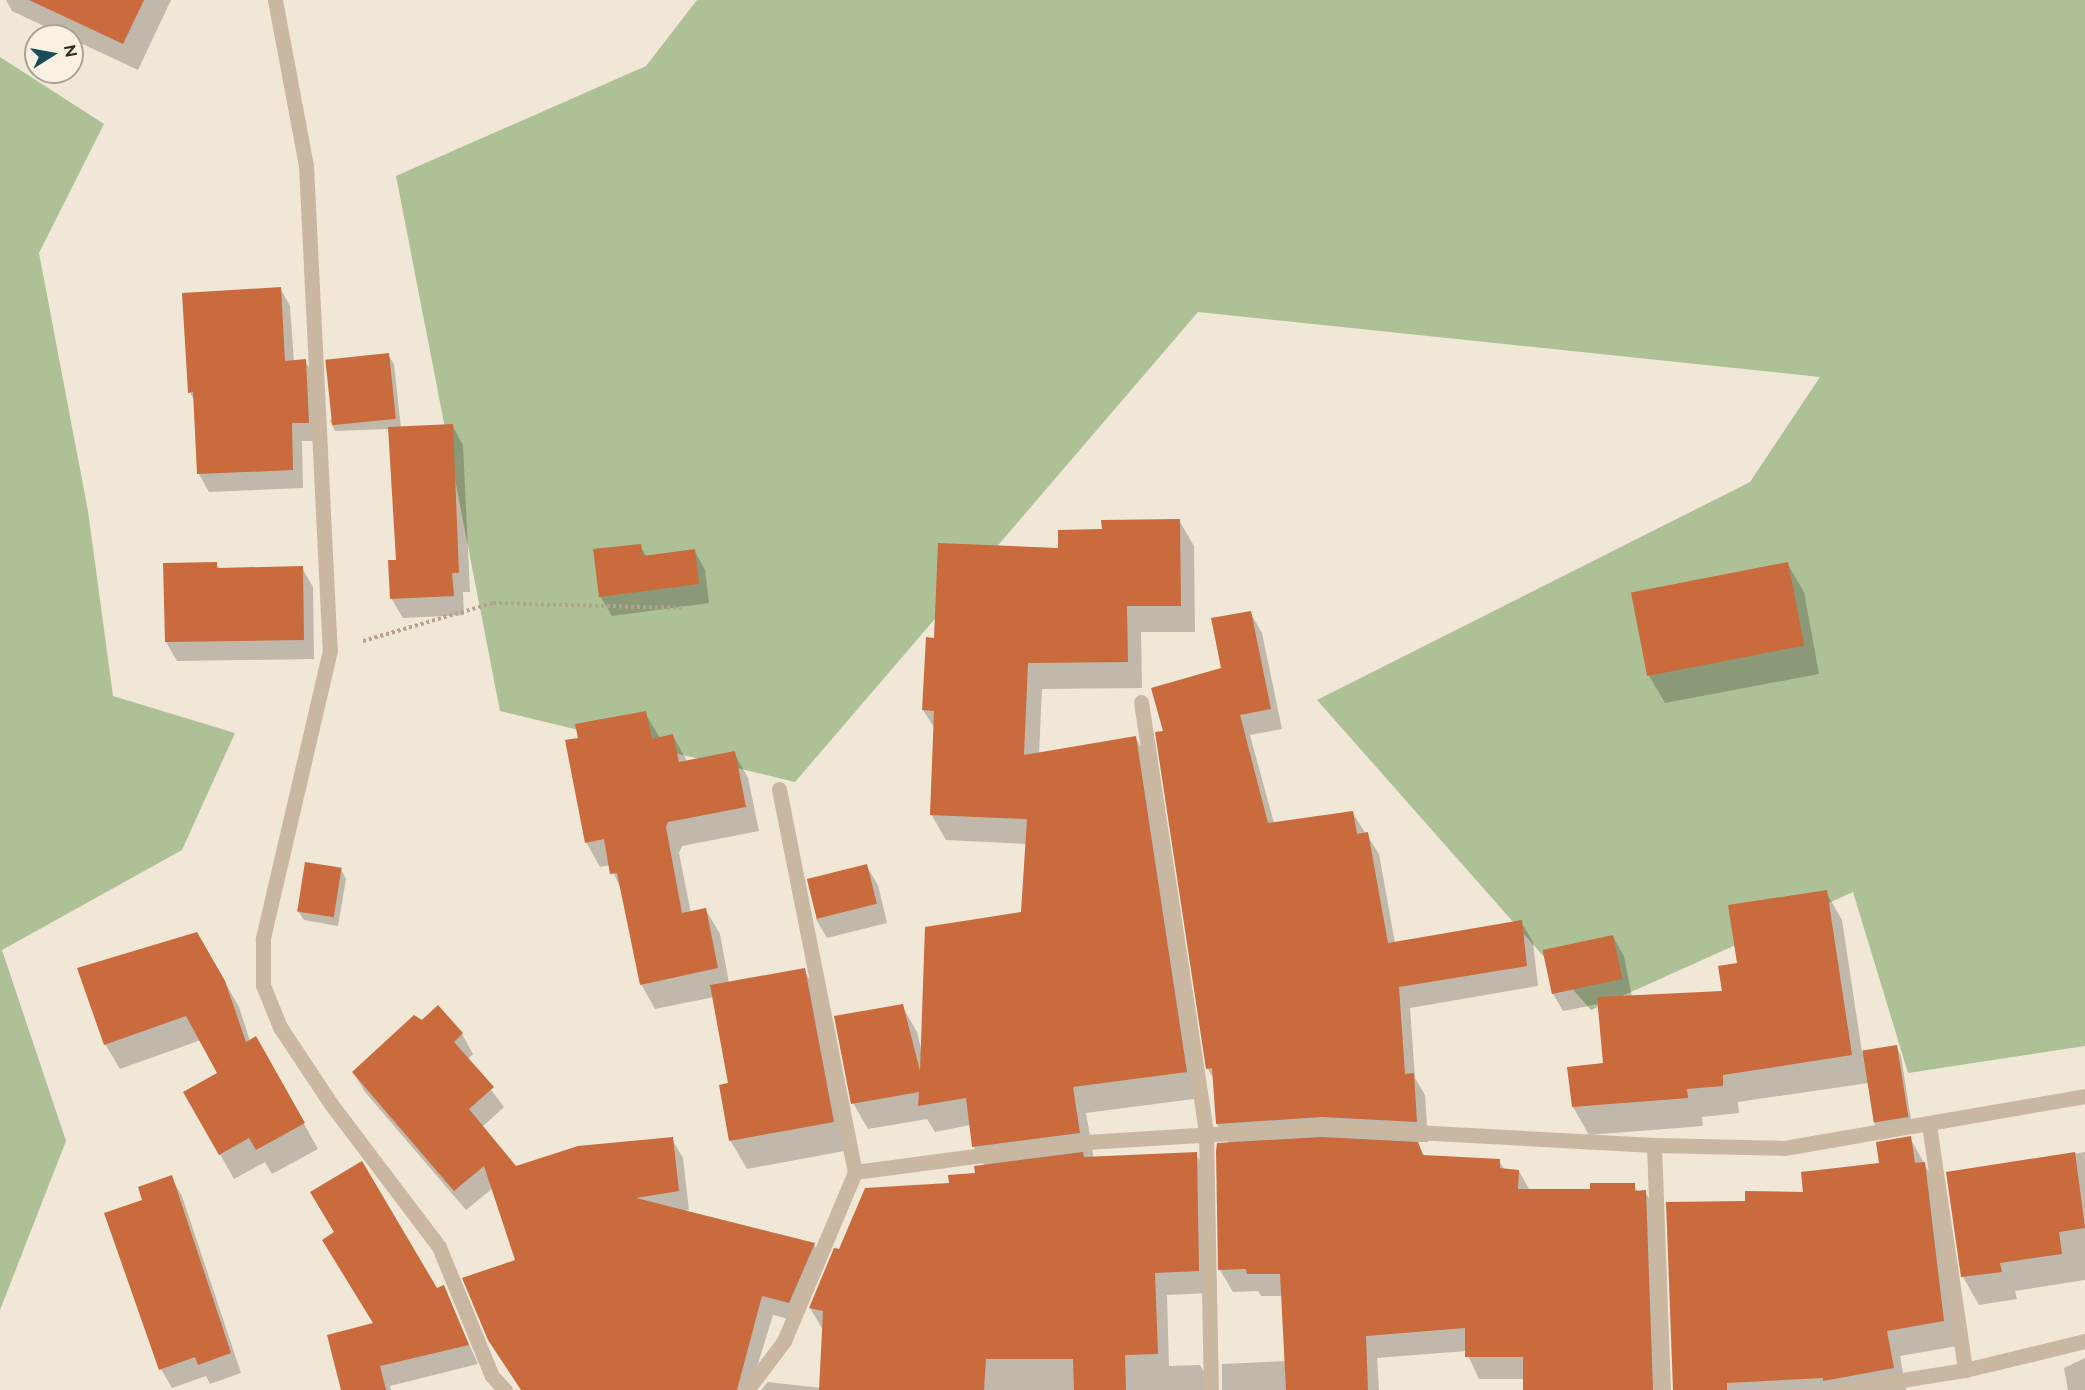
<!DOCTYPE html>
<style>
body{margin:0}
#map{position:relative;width:2085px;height:1390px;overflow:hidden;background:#f1e7d6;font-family:Raleway,sans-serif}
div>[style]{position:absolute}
.green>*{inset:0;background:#aec096}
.shadow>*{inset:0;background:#0003}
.building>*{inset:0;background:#c96b3c;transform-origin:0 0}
.path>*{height:4px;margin-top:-2px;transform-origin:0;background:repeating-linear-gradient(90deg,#b5a18d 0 3px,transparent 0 6px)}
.minor>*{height:15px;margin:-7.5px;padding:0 7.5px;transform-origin:7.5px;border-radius:7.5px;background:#c9b7a2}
span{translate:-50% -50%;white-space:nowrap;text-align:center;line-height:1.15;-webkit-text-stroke:4.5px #f9f1e2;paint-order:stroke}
.north{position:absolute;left:24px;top:24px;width:60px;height:60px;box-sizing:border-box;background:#f9f1e2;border:2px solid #aaa296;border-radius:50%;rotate:79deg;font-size:16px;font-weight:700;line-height:24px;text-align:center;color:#342b25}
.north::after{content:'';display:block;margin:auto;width:21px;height:27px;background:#1a4c55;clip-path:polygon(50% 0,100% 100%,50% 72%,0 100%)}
</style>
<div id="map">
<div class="green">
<div style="clip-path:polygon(697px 0,2085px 0,2085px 1046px,1908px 1073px,1853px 892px,1591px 1010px,1317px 700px,1750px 482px,1820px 377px,1198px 312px,795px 782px,500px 711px,396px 176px,646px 66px)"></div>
<div style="clip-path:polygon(0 57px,104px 124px,39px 253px,88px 511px,113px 696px,235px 733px,182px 850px,2px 950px,66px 1141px,0 1310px)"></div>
</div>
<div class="shadow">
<div style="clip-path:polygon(6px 0,171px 0,138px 70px,12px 11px)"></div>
<div style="clip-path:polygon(280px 288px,290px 306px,294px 362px,305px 361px,316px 379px,319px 441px,302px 441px,303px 488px,209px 492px,199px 474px,195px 402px,190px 392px)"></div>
<div style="clip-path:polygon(388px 355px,394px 364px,401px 428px,452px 425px,463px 445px,470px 592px,463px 592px,464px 615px,403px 618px,391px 598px,397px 562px,389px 429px,335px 431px,330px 421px)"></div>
<div style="clip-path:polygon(1179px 520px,1194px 546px,1195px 632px,1141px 632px,1142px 688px,1042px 689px,1039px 754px,1135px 737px,1150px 763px,1201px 1098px,1086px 1113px,1094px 1159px,1196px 1154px,1208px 1176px,1211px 1293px,1167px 1295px,1169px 1366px,1200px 1365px,1213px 1390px,761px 1390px,768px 1382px,821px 1388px,823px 1330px,810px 1308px,839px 1250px,950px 1184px,977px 1175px,985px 1166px,973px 1146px,970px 1125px,935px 1132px,927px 1119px,868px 1129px,853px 1103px,902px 1006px,917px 1032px,921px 1049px,1022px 913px,1027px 844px,946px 840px,931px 814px,935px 729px,923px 710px,936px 639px,1060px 549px,1103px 530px)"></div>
<div style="clip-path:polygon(640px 546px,647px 557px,694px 550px,705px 570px,709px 603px,612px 616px,600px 596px)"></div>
<div style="clip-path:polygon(1787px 563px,1804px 592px,1819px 674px,1665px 703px,1648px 674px)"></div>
<div style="clip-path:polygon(216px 564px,220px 569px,302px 568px,313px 587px,314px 659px,177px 661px,166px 642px)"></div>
<div style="clip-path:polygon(1250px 612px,1262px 633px,1282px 729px,1250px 735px,1274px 823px,1352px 812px,1379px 854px,1395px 943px,1521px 922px,1533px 942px,1538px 986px,1410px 1008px,1415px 1078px,1425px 1095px,1428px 1142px,1416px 1142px,1425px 1157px,1499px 1161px,1505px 1170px,1519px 1171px,1530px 1191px,1591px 1191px,1634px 1185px,1638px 1192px,1645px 1192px,1658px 1214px,1665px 1390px,1525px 1390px,1525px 1379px,1479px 1379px,1466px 1351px,1377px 1358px,1379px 1390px,1222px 1390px,1222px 1364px,1286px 1361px,1283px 1296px,1261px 1296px,1258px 1291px,1233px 1292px,1220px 1270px,1219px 1145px,1229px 1144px,1217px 1124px,1215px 1081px,1208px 1069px,1164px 732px,1223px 669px)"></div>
<div style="clip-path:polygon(645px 713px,660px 738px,673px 736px,687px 761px,734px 753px,748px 778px,759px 831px,682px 846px,679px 853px,691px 913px,706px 910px,720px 934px,729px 983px,804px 970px,820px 998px,850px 1150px,747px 1169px,730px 1140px,730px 1084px,714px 997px,655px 1009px,641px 984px,623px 894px,610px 865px,600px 867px,586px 842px,579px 739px)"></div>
<div style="clip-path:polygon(866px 865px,878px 885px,887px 923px,827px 938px,816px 919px)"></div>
<div style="clip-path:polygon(341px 869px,346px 879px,338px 926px,304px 920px,298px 911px)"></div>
<div style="clip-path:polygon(1826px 892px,1842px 920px,1862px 1052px,1896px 1046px,1901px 1056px,1912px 1126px,1880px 1132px,1874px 1122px,1868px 1083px,1738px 1102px,1739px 1113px,1702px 1117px,1703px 1126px,1589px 1135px,1573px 1107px,1605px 1065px,1599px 1004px,1563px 1011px,1552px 992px,1613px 937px,1624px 956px,1632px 997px,1724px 993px,1739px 964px)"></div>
<div style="clip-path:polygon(197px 933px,239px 1007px,250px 1041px,256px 1038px,318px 1149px,272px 1174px,265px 1162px,234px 1179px,185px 1093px,219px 1074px,201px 1040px,120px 1069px,105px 1044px)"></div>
<div style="clip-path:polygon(438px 1007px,462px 1034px,473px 1054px,468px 1059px,504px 1107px,482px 1127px,516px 1168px,672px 1139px,683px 1158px,689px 1210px,683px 1211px,814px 1244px,825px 1264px,800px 1322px,773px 1315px,750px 1390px,522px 1390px,517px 1261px,493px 1188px,466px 1210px,365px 1092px,353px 1072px)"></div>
<div style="clip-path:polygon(1910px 1138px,1938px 1188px,1957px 1346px,1900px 1356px,1906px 1390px,1673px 1390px,1747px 1203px,1805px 1193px,1881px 1164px)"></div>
<div style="clip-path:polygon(2085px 1152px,2085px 1280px,2015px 1291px,2017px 1299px,1979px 1305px,1963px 1277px,1948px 1174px)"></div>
<div style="clip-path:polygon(171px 1177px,182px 1196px,241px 1373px,210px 1384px,206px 1376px,172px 1388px,161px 1369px,144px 1200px)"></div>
<div style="clip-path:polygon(336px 1233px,436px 1289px,443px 1287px,478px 1364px,390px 1386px,391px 1390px,343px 1390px,375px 1325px)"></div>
<div style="clip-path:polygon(2085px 1358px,2085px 1390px,2068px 1390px,2064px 1368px)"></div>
</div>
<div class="building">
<div style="clip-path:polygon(29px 0,144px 0,123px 44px)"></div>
<div style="clip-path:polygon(281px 287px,285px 361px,306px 359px,309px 423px,292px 423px,293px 470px,197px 474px,193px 392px,188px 393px,182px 293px)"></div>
<div style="left:389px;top:353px;width:66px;height:64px;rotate:84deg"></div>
<div style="clip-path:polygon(453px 424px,459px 573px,452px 573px,454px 596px,390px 599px,388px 560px,396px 560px,388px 427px)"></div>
<div style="clip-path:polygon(1180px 519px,1181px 606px,1127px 606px,1128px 662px,1028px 663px,1024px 755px,1136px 736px,1187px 1072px,1073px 1087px,1080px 1133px,972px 1147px,966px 1098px,918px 1106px,919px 1092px,851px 1104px,834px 1016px,903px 1004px,920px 1071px,925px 927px,1021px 912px,1027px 819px,930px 815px,934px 711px,922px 710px,926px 637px,934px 638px,938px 543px,1058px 548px,1058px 530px,1102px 529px,1101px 520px)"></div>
<div style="clip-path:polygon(641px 544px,643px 556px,695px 549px,699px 584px,599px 597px,593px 549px)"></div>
<div style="clip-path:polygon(217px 562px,217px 568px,303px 566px,304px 640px,165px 642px,163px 563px)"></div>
<div style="left:1788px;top:562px;width:85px;height:160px;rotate:79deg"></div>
<div style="clip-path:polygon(1251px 611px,1271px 709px,1240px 715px,1268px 823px,1353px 811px,1357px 834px,1368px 832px,1388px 943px,1522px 920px,1527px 966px,1399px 987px,1405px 1074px,1414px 1073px,1417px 1122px,1322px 1117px,1216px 1124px,1212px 1068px,1206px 1069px,1155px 732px,1163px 731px,1151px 688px,1221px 668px,1211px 618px)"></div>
<div style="clip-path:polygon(646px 711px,652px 739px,673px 734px,679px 762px,735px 751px,746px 807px,668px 822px,666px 827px,682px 913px,706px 908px,718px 968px,640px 985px,617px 873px,610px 874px,604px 839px,585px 843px,565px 740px,578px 738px,575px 724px)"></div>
<div style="left:305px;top:862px;width:37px;height:50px;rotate:9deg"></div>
<div style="left:867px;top:864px;width:41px;height:62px;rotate:76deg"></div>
<div style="clip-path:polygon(1827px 890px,1852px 1055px,1723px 1075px,1723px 1086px,1687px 1089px,1688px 1098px,1572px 1107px,1567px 1067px,1603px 1063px,1597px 997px,1722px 991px,1718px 966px,1737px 963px,1728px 905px)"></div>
<div style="clip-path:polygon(197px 932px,225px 981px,246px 1042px,256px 1036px,305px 1123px,256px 1150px,249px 1138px,219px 1155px,183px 1092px,217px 1073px,186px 1016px,104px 1045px,77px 968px)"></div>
<div style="left:1613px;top:935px;width:45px;height:72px;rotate:78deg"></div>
<div style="clip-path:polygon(805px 968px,834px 1122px,729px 1141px,719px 1085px,728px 1083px,710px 985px)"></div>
<div style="clip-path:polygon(438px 1005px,463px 1033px,454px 1042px,494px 1087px,469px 1109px,516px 1166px,578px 1146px,673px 1137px,679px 1191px,636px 1198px,815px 1243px,789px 1303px,762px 1296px,737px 1390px,521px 1390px,488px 1340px,462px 1278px,515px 1260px,484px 1166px,454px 1191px,352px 1072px,414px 1015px,422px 1020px)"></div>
<div style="left:1897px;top:1045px;width:73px;height:35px;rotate:81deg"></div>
<div style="clip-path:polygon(1911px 1136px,1915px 1163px,1925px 1162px,1944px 1321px,1887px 1331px,1894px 1368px,1823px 1381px,1823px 1378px,1727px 1383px,1727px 1390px,1673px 1390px,1666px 1202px,1745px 1201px,1745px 1191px,1803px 1192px,1801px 1172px,1879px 1163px,1876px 1142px)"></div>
<div style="clip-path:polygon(1322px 1137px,1418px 1142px,1423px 1155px,1500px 1159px,1500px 1168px,1519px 1170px,1518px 1189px,1590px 1189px,1590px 1183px,1635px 1183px,1635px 1191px,1646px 1190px,1653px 1390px,1523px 1390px,1523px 1357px,1465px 1357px,1465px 1328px,1366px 1336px,1368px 1390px,1286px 1390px,1280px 1274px,1247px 1274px,1246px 1269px,1218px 1270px,1216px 1151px,1217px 1143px)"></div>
<div style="clip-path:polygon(1083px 1152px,1084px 1157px,1197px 1152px,1199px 1271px,1155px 1273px,1158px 1354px,1125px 1355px,1126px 1390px,1074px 1390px,1073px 1359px,986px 1359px,984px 1390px,819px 1390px,823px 1311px,809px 1308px,834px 1248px,839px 1249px,865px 1188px,949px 1183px,948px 1175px,975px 1173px,974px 1166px)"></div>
<div style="clip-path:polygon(2075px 1152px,2085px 1228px,2059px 1232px,2062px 1254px,2000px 1263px,2002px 1272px,1961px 1277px,1946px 1172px)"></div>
<div style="clip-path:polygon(362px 1161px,437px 1288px,444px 1285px,469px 1345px,380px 1366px,386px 1390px,341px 1390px,327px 1335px,373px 1323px,322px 1240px,334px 1232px,310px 1192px)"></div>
<div style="clip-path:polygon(172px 1175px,231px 1353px,198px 1365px,195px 1357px,159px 1370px,104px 1213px,142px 1200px,138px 1187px)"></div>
</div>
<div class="path">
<div style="left:363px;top:641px;width:135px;rotate:-16.3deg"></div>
<div style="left:493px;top:603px;width:190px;rotate:1.5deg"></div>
</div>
<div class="minor">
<div style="left:275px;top:0;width:168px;rotate:79.4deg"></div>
<div style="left:306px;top:165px;width:486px;rotate:87.2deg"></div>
<div style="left:330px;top:650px;width:297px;rotate:103.1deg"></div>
<div style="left:263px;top:939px;width:46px;rotate:90deg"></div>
<div style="left:263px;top:985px;width:45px;rotate:68deg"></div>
<div style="left:280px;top:1027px;width:92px;rotate:56.5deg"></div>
<div style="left:331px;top:1104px;width:179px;rotate:52.9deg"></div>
<div style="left:439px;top:1247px;width:139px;rotate:67.7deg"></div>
<div style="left:492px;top:1376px;width:19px;rotate:47deg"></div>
<div style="left:1141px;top:702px;width:437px;rotate:81.4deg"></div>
<div style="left:1206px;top:1134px;width:256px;rotate:88.9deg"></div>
<div style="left:779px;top:789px;width:390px;rotate:78.8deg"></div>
<div style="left:1929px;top:1125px;width:248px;rotate:81.6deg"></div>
<div style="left:1654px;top:1145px;width:245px;rotate:87.9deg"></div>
<div style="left:747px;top:1390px;width:61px;rotate:-52.9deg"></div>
<div style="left:784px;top:1341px;width:183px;rotate:-67.2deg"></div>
<div style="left:855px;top:1172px;width:218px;rotate:-7.6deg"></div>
<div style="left:1071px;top:1143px;width:252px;rotate:-3.6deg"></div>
<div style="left:1322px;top:1127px;width:332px;rotate:3.1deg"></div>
<div style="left:1654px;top:1145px;width:130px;rotate:1.3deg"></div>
<div style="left:1784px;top:1148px;width:305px;rotate:-9.8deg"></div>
<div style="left:1840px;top:1390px;width:127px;rotate:-9.1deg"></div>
<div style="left:1965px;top:1370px;width:123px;rotate:-13.6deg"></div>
</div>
<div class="north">N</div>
</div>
